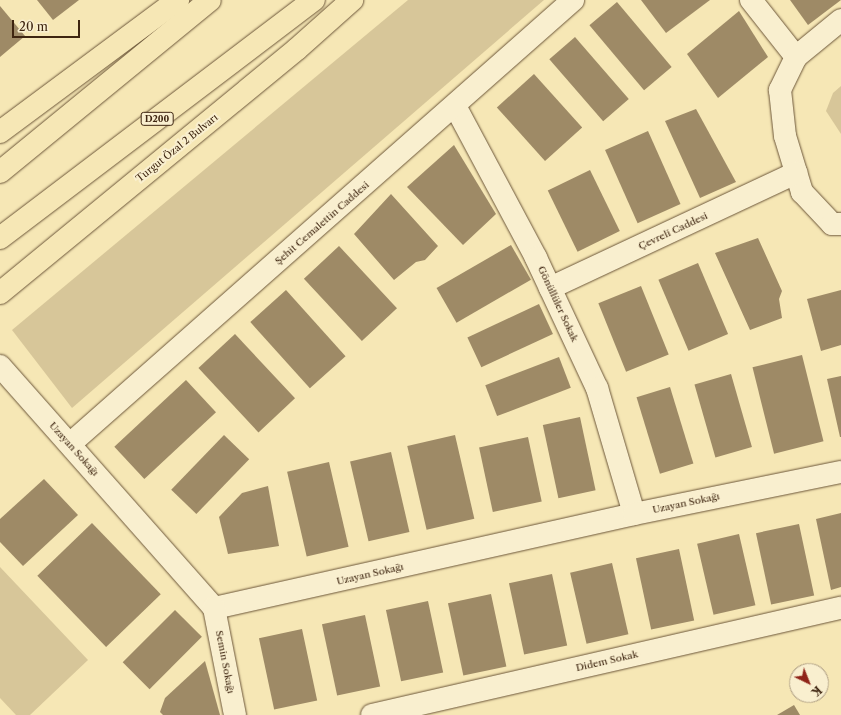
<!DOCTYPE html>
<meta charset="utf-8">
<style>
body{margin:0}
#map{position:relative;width:841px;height:715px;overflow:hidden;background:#f6e7b5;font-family:"Libre Caslon Text",serif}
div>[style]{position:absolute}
.green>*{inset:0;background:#d7c699}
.building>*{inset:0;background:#9e8a66;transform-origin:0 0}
.roads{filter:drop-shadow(0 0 1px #6c5639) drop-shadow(0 0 1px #6c5639)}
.minor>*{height:22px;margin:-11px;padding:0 11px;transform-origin:11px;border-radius:11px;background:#f9efcf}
.trunk>*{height:22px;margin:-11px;padding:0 11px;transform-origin:11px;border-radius:11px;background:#f6e7b5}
span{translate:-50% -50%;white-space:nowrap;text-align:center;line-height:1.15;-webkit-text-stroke:4px #f9efcf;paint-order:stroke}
.shield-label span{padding:1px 3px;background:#f9efcf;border:1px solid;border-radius:3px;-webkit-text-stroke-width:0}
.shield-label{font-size:9px;color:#3e2510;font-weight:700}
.street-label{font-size:10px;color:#3e2510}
.north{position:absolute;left:789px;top:663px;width:40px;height:40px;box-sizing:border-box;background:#f9efcf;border:1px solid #ae9e83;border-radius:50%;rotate:137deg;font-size:11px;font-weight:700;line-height:16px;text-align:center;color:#3e2510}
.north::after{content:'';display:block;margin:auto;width:14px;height:18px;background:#8f2418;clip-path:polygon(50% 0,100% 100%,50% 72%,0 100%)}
.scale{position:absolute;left:12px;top:20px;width:68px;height:18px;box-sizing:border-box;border:2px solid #3e2510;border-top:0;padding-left:5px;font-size:12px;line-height:14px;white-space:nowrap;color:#3e2510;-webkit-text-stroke:3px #f9efcf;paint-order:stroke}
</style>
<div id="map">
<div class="green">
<div style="clip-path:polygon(408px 0,544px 0,72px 408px,12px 330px)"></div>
<div style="clip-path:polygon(841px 86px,841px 134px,826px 111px,833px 93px)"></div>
<div style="clip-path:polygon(0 567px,88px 660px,30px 715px,16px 715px,0 698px)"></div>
</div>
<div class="building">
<div style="clip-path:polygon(37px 0,79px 0,53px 20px)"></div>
<div style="clip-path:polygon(641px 0,710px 0,666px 33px)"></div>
<div style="clip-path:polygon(790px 0,841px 0,808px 25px)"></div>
<div style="left:617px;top:2px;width:85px;height:36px;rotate:50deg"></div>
<div style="clip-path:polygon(0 6px,25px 36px,0 57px)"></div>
<div style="clip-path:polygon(739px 11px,768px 57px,718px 98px,687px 54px)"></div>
<div style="left:575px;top:37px;width:82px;height:34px;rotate:49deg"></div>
<div style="left:534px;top:74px;width:72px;height:50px;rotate:48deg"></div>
<div style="clip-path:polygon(696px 109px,736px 182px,700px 198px,665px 121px)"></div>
<div style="left:648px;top:131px;width:80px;height:47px;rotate:66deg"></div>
<div style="clip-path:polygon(454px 145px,496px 214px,463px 245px,407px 187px)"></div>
<div style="left:590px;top:170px;width:68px;height:47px;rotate:64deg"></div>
<div style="clip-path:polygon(391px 194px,438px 246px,425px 260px,416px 262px,394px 280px,354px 234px)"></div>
<div style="clip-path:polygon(758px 238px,782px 291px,779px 299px,782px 318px,750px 330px,715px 253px)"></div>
<div style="left:511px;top:245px;width:40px;height:86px;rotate:60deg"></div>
<div style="left:339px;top:246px;width:85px;height:48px;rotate:47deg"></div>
<div style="left:698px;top:263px;width:77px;height:43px;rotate:67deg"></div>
<div style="left:641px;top:286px;width:74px;height:46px;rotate:68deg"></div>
<div style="left:286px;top:290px;width:89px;height:48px;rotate:48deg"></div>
<div style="clip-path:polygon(841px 290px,841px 345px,821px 351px,807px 299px)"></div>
<div style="left:539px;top:304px;width:33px;height:79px;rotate:65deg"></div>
<div style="left:235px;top:334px;width:88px;height:50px;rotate:47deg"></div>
<div style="left:802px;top:355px;width:89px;height:51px;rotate:76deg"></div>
<div style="left:559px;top:357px;width:33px;height:79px;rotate:69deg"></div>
<div style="left:731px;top:374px;width:76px;height:38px;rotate:74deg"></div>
<div style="clip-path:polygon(841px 376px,841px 437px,840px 437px,827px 379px)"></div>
<div style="left:186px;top:380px;width:44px;height:98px;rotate:47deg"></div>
<div style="left:670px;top:387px;width:80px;height:35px;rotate:73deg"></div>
<div style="left:580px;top:417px;width:75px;height:38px;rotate:78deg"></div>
<div style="left:224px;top:435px;width:35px;height:76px;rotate:44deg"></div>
<div style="left:455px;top:435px;width:86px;height:49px;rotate:77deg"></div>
<div style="left:528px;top:437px;width:66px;height:50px;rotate:78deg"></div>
<div style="left:391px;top:452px;width:82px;height:42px;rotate:77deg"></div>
<div style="left:329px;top:462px;width:87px;height:43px;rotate:77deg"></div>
<div style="clip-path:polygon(44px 479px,78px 515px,23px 566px,0 542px,0 519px)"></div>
<div style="clip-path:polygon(268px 486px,279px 546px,228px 554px,219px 517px,242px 493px)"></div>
<div style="clip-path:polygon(841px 513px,841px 587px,831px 590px,816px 519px)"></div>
<div style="left:92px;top:523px;width:99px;height:76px;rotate:46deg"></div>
<div style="left:799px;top:524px;width:73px;height:44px;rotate:78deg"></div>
<div style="left:739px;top:534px;width:73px;height:43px;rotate:77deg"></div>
<div style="left:679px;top:549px;width:73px;height:44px;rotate:78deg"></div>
<div style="left:612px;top:563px;width:73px;height:43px;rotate:77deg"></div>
<div style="left:552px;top:574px;width:73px;height:44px;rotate:78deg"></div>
<div style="left:491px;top:594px;width:74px;height:44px;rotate:78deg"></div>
<div style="left:428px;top:601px;width:73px;height:43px;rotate:78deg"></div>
<div style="left:175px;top:610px;width:38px;height:74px;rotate:45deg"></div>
<div style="left:365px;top:615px;width:73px;height:44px;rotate:78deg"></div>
<div style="left:302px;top:629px;width:73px;height:44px;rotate:78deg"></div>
<div style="clip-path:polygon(205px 661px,220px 715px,163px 715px,160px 712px,165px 698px)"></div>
<div style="clip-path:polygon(794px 705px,800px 715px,777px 715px)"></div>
</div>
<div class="roads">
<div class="minor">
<div style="left:751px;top:0;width:73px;rotate:51.7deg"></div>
<div style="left:841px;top:20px;width:58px;rotate:140.6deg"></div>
<div style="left:796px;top:57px;width:37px;rotate:116deg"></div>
<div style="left:780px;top:90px;width:46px;rotate:83.8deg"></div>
<div style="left:785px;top:136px;width:59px;rotate:73.1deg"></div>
<div style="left:802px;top:192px;width:44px;rotate:46.8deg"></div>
<div style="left:832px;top:224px;width:9px"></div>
<div style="left:455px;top:106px;width:172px;rotate:61.9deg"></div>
<div style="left:536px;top:258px;width:144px;rotate:64.9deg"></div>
<div style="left:597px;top:388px;width:131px;rotate:73.6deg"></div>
<div style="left:550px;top:288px;width:272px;rotate:-25.1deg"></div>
<div style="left:0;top:366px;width:323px;rotate:48.5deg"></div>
<div style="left:70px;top:444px;width:671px;rotate:-41.43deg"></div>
<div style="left:214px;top:608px;width:430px;rotate:-12.6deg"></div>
<div style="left:634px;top:514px;width:211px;rotate:-11.5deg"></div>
<div style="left:214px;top:608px;width:109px;rotate:78.9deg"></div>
<div style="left:372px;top:715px;width:481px;rotate:-12.9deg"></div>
</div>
<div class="trunk">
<div style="left:0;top:132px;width:222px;rotate:-36.6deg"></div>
<div style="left:0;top:172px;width:271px;rotate:-39.3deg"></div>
<div style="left:0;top:238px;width:394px;rotate:-37.2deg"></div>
<div style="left:0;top:293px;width:384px;rotate:-39.4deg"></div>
<div style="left:297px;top:49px;width:74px;rotate:-41.7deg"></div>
</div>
</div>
<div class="shield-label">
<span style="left:157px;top:119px">D200</span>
</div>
<div class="street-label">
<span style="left:177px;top:148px;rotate:-39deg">Turgut Özal 2 Bulvarı</span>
<span style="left:322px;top:223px;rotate:-41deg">Şehit Cemalettin Caddesi</span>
<span style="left:673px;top:231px;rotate:-25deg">Çevreli Caddesi</span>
<span style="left:558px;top:304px;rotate:65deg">Gönüllüler Sokak</span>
<span style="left:74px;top:449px;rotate:48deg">Uzayan Sokağı</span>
<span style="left:686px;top:503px;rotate:-12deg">Uzayan Sokağı</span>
<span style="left:370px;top:574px;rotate:-13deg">Uzayan Sokağı</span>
<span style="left:607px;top:661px;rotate:-13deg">Didem Sokak</span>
<span style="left:225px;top:662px;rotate:79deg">Semin Sokağı</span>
</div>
<div class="north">K</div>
<div class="scale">20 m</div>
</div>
